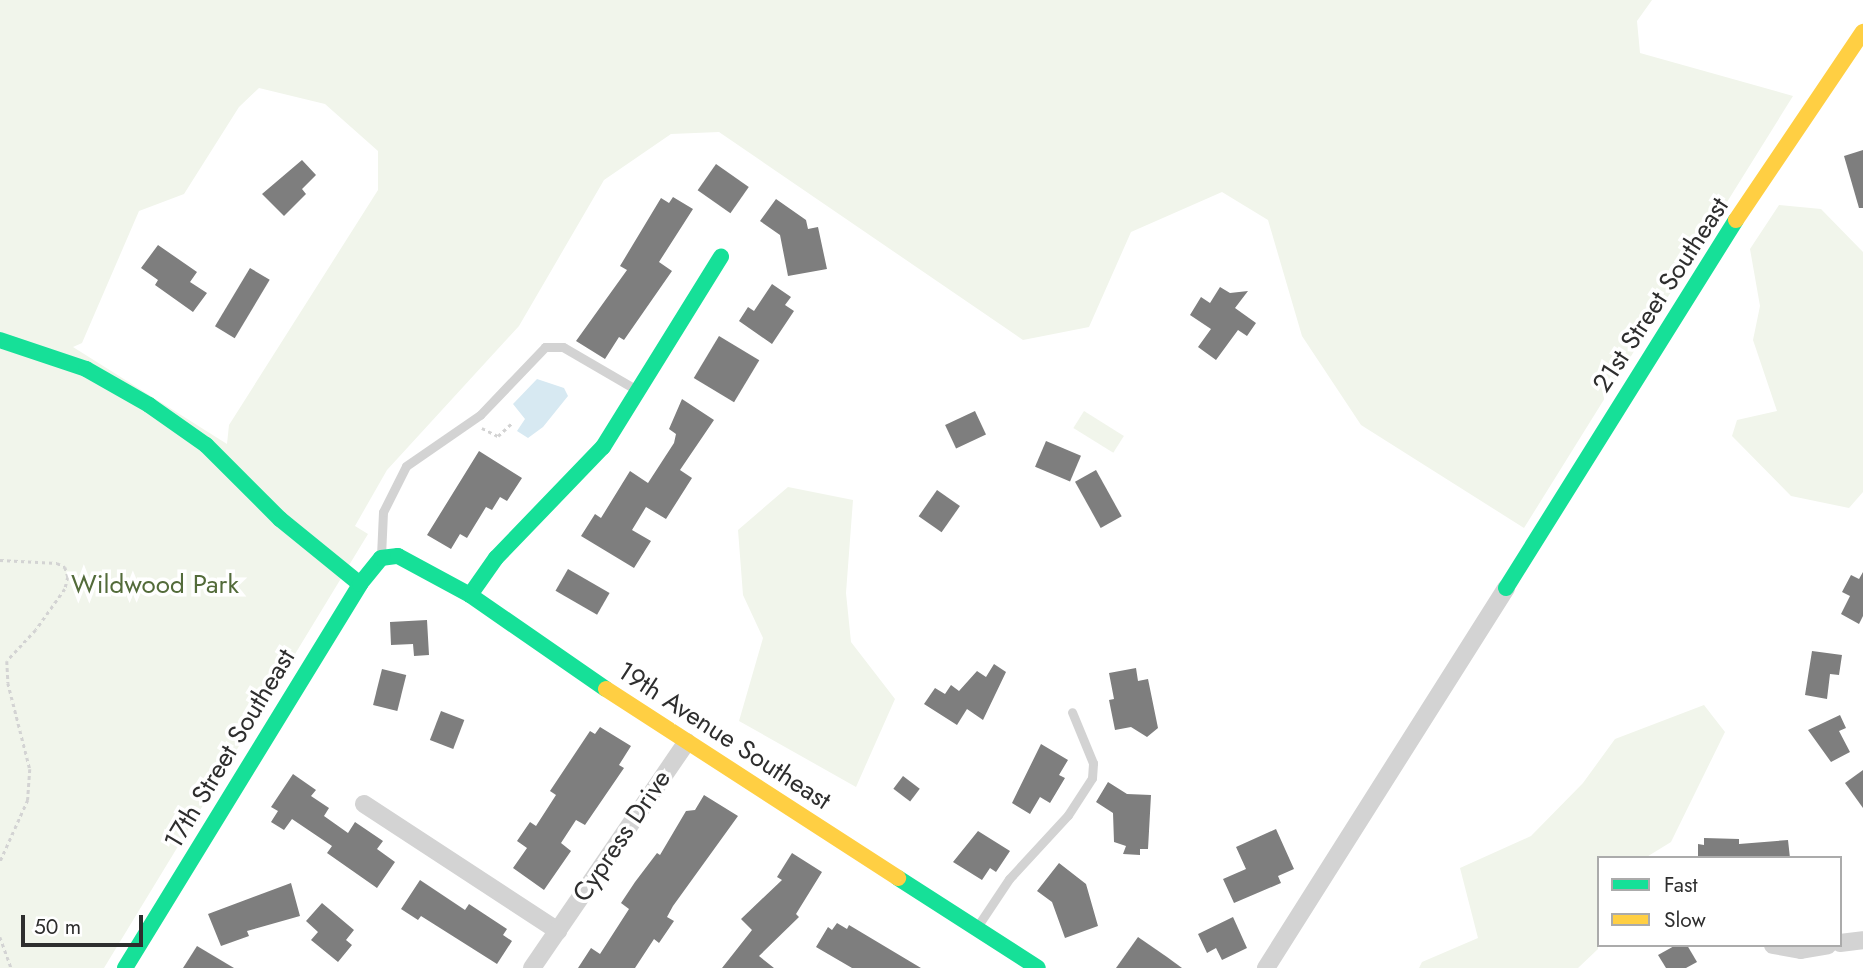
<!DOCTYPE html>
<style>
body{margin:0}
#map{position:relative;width:1863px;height:968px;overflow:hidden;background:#fff;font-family:Jost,sans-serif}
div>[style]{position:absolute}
.green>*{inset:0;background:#f1f5eb;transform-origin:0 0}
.water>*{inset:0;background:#d7e9f2}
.building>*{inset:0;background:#7e7e7e;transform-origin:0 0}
.path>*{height:2.5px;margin-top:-1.25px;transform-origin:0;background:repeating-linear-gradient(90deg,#d3d3d3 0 3.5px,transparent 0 7px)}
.lane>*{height:9px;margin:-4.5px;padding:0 4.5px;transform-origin:4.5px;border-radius:4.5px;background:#d3d3d3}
.street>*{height:18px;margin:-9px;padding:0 9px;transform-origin:9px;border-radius:9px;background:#d3d3d3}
.fast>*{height:16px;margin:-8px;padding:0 8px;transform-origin:8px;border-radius:8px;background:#16e098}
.slow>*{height:16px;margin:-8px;padding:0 8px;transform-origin:8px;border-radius:8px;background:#ffcf43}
span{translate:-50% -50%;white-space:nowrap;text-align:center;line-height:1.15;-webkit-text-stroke:7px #fff;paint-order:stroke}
.street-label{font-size:26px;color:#2e2e2e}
.park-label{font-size:26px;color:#536b3a}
.legend{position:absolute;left:1597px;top:856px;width:245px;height:91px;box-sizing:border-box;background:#fff;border:2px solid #ababab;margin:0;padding:9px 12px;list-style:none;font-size:21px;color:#2e2e2e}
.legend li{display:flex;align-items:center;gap:14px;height:35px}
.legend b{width:35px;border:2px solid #ababab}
.scale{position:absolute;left:21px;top:915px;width:122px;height:32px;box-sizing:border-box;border:4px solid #2e2e2e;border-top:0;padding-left:9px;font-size:21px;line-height:24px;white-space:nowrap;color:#2e2e2e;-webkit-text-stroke:5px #fff;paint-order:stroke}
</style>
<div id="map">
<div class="green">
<div style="clip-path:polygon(evenodd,0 0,1652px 0,1637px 21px,1640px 53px,1793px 96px,1524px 528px,1361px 425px,1302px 336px,1268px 220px,1222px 192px,1131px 232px,1089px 327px,1023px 340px,719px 132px,671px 134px,604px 180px,519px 326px,387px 470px,355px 526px,368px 534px,104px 968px,0 968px,0 0,259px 88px,325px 104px,378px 151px,378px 190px,229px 425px,227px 444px,73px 347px,82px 343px,139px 211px,184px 194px,239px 107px,259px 88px)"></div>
<div style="clip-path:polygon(1779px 205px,1821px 209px,1863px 252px,1863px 492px,1849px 508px,1791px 496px,1732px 436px,1737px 420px,1777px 411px,1753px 340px,1760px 306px,1750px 249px)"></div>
<div style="left:1084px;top:411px;width:47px;height:20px;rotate:32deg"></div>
<div style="clip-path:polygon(788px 487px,853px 500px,846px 593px,851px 642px,895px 699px,856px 787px,739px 721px,763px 638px,743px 595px,738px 530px)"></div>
<div style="clip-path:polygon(1704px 705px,1725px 732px,1671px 842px,1645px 858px,1599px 858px,1598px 949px,1578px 968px,1419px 968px,1422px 962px,1478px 938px,1460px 868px,1531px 836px,1583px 783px,1615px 739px)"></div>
</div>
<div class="water">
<div style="clip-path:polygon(537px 379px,564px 388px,568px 396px,543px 427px,528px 438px,517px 431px,525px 419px,513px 404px)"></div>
</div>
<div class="building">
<div style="clip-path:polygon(1863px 150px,1863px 208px,1859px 208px,1844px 156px)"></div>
<div style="clip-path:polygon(302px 160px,316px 175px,302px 189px,306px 194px,284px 216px,262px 194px)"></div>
<div style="left:716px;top:164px;width:40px;height:32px;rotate:35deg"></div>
<div style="clip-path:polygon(673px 197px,693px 209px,659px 262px,672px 271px,624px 340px,619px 337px,605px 359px,576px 341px,627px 270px,620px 266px,661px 198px,669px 203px)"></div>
<div style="clip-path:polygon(776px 199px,806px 220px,808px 229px,818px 227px,827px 269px,788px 276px,780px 235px,760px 221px)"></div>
<div style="clip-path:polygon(158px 245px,197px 272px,190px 282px,207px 293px,193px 312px,155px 285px,158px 280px,141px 268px)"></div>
<div style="left:250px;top:268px;width:23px;height:68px;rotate:31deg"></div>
<div style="clip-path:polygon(772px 284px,791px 297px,785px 305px,794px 311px,772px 344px,739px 321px,748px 307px,754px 311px)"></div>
<div style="clip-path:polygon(1220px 287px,1230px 293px,1248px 291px,1235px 308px,1256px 323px,1247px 336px,1238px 330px,1216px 360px,1198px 347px,1211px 329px,1190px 315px,1201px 297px,1210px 303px)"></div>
<div style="left:719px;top:336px;width:47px;height:49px;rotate:31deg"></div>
<div style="clip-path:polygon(682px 399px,714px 420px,680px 470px,692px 478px,666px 519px,646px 507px,632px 530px,651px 541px,634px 568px,581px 536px,595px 514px,601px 518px,630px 471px,648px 483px,674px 443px,676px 434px,669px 429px)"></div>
<div style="left:975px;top:411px;width:26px;height:33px;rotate:65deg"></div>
<div style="left:1046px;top:441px;width:38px;height:28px;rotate:23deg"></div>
<div style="clip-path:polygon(479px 451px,522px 478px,507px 501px,500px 497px,492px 510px,486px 507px,467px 538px,460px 534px,451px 549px,427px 535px)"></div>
<div style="left:1096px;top:470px;width:53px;height:24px;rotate:61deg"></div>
<div style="left:937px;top:490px;width:28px;height:32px;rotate:35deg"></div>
<div style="left:568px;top:569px;width:48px;height:25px;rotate:30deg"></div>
<div style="clip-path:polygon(1863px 572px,1863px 616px,1859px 624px,1841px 614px,1850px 596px,1842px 592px,1851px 575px,1859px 579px)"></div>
<div style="clip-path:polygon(427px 620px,429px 655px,414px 656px,413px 644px,391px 645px,390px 622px)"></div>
<div style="clip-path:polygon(1812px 651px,1842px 655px,1839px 675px,1830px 674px,1827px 699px,1805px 695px)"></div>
<div style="clip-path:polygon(994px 664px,1006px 672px,983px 720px,967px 709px,957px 725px,924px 704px,935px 688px,945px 694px,951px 685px,959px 691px,977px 671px,986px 677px)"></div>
<div style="clip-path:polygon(1136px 668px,1138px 681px,1148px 679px,1158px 728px,1147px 737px,1131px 727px,1115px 730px,1109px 700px,1114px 699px,1109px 673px)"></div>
<div style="left:382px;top:669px;width:25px;height:37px;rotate:14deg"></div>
<div style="left:441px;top:711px;width:25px;height:31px;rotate:21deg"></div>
<div style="clip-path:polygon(1840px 715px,1846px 728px,1839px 731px,1850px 752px,1831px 762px,1808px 730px)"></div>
<div style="clip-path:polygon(600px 727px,631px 746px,619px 765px,624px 768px,585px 825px,576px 820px,561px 843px,571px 851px,544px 890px,513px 868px,527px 848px,517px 841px,530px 822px,536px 826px,556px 795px,550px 791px,590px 731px,595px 734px)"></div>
<div style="clip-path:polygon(1041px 744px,1068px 760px,1059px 775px,1065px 778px,1050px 803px,1040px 797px,1030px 814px,1012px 803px)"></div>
<div style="clip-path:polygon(1863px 770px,1863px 808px,1845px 783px)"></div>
<div style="clip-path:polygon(293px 774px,316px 790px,311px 796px,329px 808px,324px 816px,348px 833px,355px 822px,383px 841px,377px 849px,395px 862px,377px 888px,327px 853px,332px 846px,292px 819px,284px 830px,271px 822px,278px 811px,271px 807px)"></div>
<div style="left:903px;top:776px;width:21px;height:16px;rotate:37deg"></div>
<div style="clip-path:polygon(1108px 782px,1127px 794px,1151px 795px,1148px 849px,1140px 849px,1140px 855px,1123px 854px,1126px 846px,1114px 842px,1113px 813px,1096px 802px)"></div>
<div style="clip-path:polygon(704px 795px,738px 816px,673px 906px,667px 917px,674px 921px,659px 943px,654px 939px,635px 968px,578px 968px,591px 948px,600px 954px,629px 909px,621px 903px,635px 882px,657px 853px,660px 855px,686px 811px,695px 810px)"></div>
<div style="clip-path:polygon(1276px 829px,1294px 869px,1278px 876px,1281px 883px,1234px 903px,1223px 879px,1246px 869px,1236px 847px)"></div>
<div style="clip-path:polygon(978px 831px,1010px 851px,996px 872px,990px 868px,982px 880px,953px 862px)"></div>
<div style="clip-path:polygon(1704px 838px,1739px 839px,1739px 844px,1788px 840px,1790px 858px,1698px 858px,1698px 844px,1704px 845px)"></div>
<div style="clip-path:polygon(792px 853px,822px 872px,796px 914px,799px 917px,759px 956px,774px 968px,722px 968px,752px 930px,741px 919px,782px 880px,777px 877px)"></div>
<div style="clip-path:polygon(1059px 863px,1086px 884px,1098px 926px,1065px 938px,1052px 902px,1037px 891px)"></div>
<div style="clip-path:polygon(420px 880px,465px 910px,469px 904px,507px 929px,503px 935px,512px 941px,497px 964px,421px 916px,418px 920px,401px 909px)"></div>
<div style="clip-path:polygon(291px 883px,300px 916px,247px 931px,249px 936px,221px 946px,208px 914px)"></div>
<div style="clip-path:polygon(322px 903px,354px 930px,346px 940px,352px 945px,338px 962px,311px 940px,318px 932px,306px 921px)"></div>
<div style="clip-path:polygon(1233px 917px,1247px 948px,1222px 960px,1216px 948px,1207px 953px,1198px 934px)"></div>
<div style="clip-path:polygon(837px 923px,847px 929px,849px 925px,921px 968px,852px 968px,816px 947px,828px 927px,832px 930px)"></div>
<div style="clip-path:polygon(1138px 937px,1167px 957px,1182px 968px,1116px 968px)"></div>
<div style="clip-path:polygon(1676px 945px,1687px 945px,1697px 962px,1686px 968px,1666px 968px,1658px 955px)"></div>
<div style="clip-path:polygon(197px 946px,234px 968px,183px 968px)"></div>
</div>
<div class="path">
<div style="left:482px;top:428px;width:18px;rotate:27deg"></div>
<div style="left:498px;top:436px;width:18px;rotate:-43deg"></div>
<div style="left:0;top:560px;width:57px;rotate:3deg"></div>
<div style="left:57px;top:563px;width:9px;rotate:27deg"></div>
<div style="left:65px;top:567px;width:10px;rotate:73deg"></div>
<div style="left:68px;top:577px;width:12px;rotate:104deg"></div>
<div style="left:65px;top:589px;width:50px;rotate:125.3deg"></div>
<div style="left:36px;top:630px;width:42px;rotate:133.1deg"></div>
<div style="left:7px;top:661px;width:22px;rotate:87deg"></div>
<div style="left:8px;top:683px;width:89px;rotate:75.7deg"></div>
<div style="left:30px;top:769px;width:31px;rotate:94deg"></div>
<div style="left:28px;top:800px;width:68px;rotate:114.3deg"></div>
<div style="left:0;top:937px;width:33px;rotate:70deg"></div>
</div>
<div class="lane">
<div style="left:381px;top:556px;width:44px;rotate:-87.4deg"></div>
<div style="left:383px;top:512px;width:51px;rotate:-63.4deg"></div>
<div style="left:406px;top:466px;width:90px;rotate:-34.6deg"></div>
<div style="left:480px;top:415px;width:94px;rotate:-46.3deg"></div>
<div style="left:545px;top:347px;width:18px"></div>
<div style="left:563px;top:347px;width:86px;rotate:30.2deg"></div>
<div style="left:977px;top:927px;width:58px;rotate:-56.3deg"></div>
<div style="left:1009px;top:879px;width:87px;rotate:-47.3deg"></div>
<div style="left:1068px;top:815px;width:44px;rotate:-57deg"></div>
<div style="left:1092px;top:778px;width:15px;rotate:-86deg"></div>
<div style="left:1093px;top:763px;width:55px;rotate:-112.4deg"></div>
</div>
<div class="street">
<div style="left:364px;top:804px;width:232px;rotate:33.2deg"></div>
<div style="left:1840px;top:943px;width:23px;rotate:-7deg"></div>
<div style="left:1773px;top:945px;width:28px;rotate:10deg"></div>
<div style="left:1801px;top:950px;width:27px;rotate:-10deg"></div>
<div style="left:532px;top:968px;width:274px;rotate:-55.6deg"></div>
<div style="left:1266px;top:968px;width:449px;rotate:-57.7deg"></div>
</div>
<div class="fast">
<div style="left:0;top:340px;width:91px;rotate:18.6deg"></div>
<div style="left:86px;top:369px;width:73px;rotate:29.7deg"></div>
<div style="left:149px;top:405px;width:70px;rotate:35.1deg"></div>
<div style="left:206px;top:445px;width:105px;rotate:45deg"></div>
<div style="left:280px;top:519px;width:103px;rotate:39.1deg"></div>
<div style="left:1506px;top:588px;width:434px;rotate:-58deg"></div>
<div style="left:470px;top:595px;width:45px;rotate:-54.9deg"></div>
<div style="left:496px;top:558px;width:154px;rotate:-46.1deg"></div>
<div style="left:603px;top:447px;width:224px;rotate:-58.2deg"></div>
<div style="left:898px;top:878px;width:166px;rotate:32.7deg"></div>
<div style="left:125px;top:968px;width:450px;rotate:-58.5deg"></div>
<div style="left:360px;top:584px;width:33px;rotate:-51deg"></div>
<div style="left:381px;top:558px;width:17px;rotate:-7deg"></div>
<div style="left:398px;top:556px;width:82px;rotate:28.4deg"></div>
<div style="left:470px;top:595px;width:165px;rotate:34.7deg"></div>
</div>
<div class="slow">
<div style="left:1736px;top:220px;width:227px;rotate:-56deg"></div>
<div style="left:606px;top:689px;width:348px;rotate:32.9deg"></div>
</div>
<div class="street-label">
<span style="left:1661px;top:295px;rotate:-57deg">21st Street Southeast</span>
<span style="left:724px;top:736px;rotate:33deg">19th Avenue Southeast</span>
<span style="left:230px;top:749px;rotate:-59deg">17th Street Southeast</span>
<span style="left:622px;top:836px;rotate:-56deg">Cypress Drive</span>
</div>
<div class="park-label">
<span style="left:155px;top:585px">Wildwood Park</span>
</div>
<ul class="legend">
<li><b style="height:9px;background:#16e098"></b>Fast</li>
<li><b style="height:9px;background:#ffcf43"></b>Slow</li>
</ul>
<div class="scale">50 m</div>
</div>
